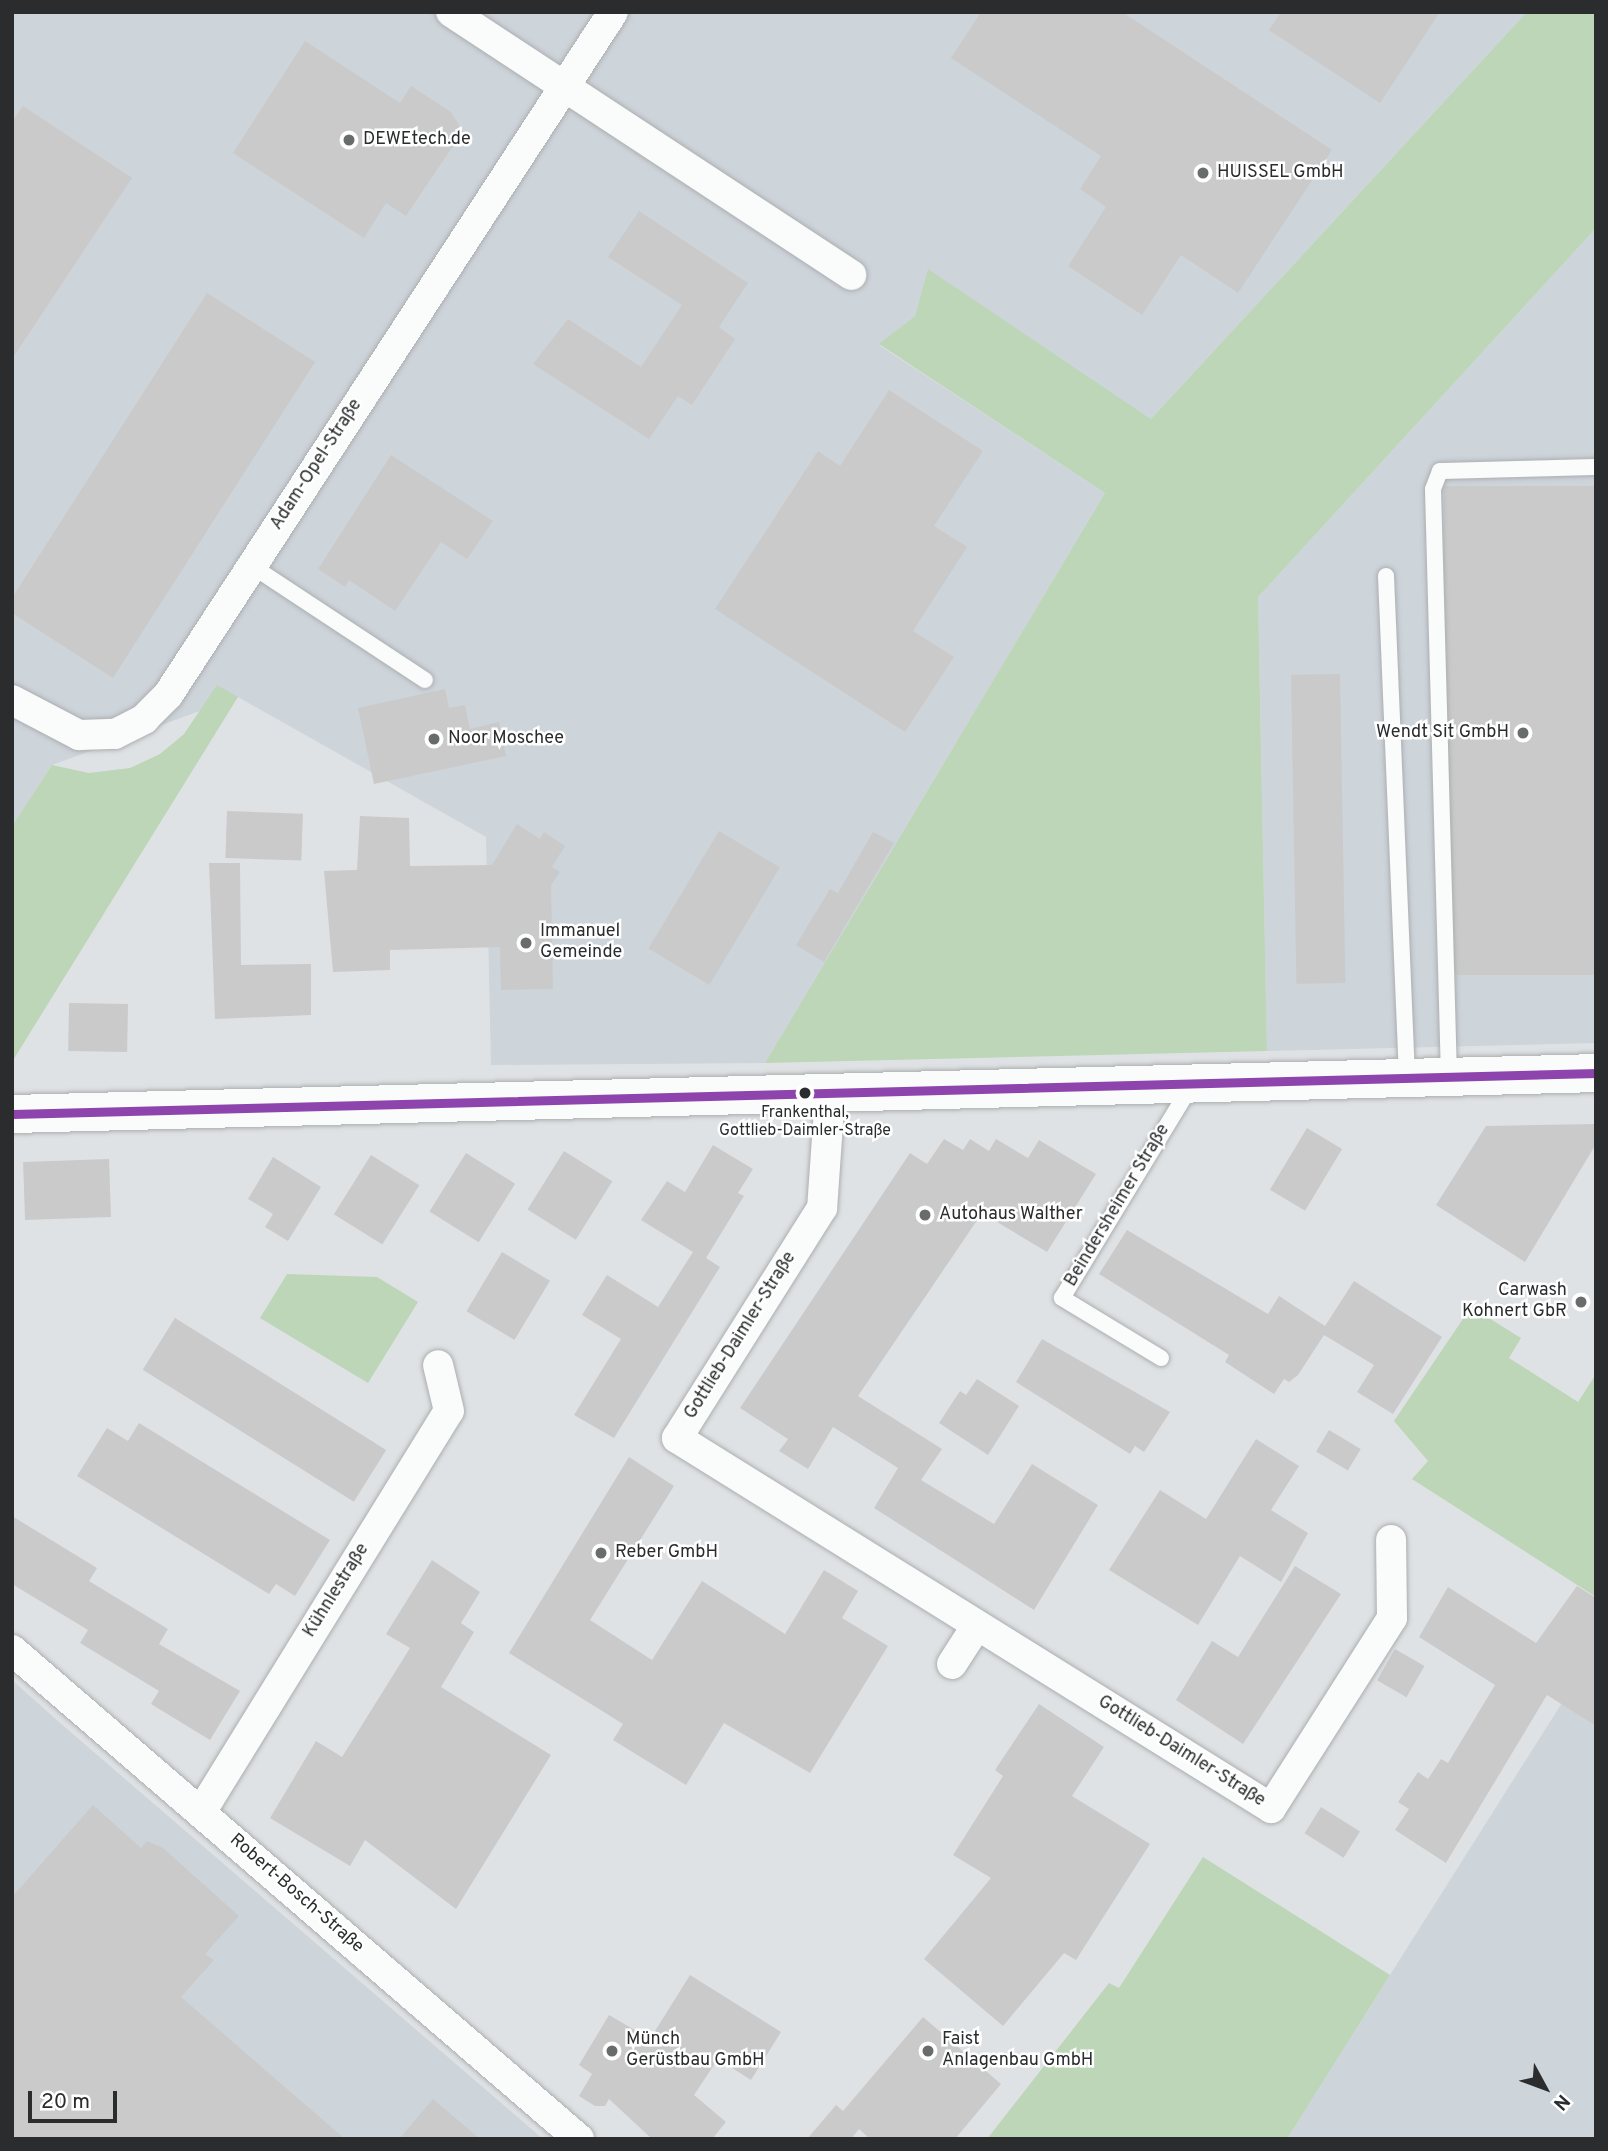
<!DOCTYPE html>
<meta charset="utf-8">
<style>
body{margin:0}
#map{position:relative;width:1608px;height:2151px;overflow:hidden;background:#dfe2e4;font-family:Overpass,sans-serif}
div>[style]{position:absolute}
.built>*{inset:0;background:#cdd4da}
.green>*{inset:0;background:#bcd6b7}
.building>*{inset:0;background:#cacaca;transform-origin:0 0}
.roads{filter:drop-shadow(0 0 2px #acaeb0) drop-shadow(0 0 2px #acaeb0)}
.service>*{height:16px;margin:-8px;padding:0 8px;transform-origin:8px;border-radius:8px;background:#fafbfb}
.minor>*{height:30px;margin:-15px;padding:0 15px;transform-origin:15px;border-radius:15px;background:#fafbfb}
.tertiary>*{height:38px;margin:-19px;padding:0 19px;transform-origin:19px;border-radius:19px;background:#fafbfb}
.bus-1>*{height:9px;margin:-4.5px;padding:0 4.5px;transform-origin:4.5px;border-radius:4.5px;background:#8e44ad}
.dots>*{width:19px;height:19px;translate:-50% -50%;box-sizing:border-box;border:4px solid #fff;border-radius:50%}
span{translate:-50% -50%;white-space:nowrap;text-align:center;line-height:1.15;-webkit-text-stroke:5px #fff;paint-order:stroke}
.bus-label{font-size:16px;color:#2a2c2d}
.poi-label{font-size:18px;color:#2a2c2d}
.left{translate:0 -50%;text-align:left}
.right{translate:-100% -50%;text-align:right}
.street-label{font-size:18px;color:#2a2c2d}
.frame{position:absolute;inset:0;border:14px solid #2a2c2d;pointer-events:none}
.north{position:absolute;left:1510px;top:2053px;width:70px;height:70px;-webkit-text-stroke:5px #fff;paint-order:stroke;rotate:131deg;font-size:19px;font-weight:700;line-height:28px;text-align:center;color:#2a2c2d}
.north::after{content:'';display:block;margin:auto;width:24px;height:32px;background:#2a2c2d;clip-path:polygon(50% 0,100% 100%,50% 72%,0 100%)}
.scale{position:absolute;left:28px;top:2091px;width:89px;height:32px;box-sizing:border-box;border:4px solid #2a2c2d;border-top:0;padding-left:9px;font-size:21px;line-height:24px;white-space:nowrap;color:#2a2c2d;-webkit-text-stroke:5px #fff;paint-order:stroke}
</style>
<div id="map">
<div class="built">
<div style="clip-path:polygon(12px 12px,1527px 12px,1151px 419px,928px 270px,915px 316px,879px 345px,1105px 493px,765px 1063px,491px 1065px,486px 837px,238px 697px,52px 765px,12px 826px)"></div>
<div style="clip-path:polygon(1596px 228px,1596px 1043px,1267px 1051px,1258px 597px)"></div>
<div style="clip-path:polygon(1596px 1649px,1596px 2139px,1287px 2139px,1390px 1975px)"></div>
<div style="clip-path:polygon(12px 1680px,59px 1722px,543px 2139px,12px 2139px)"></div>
</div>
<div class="green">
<div style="clip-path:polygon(1527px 12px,1596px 12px,1596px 228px,1258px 597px,1267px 1051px,765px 1063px,1105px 493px,879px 344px,915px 316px,928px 269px,1151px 419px)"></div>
<div style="clip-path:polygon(217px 685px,238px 697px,12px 1062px,12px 826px,52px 765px,89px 773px,130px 768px,160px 754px,184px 734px)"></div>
<div style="clip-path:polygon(287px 1274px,377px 1277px,418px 1302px,368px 1383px,260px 1318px)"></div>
<div style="clip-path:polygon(1471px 1307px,1521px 1338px,1509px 1358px,1578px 1402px,1596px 1374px,1596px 1597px,1412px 1479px,1428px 1461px,1394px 1421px)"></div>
<div style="clip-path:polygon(1203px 1857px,1390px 1975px,1287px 2139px,987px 2139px,1109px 1983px,1119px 1988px)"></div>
</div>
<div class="building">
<div style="clip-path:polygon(981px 12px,1122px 12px,1332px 150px,1238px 293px,1181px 255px,1142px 315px,1068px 266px,1106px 207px,1080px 189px,1101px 156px,951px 58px)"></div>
<div style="clip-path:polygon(1281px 12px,1440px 12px,1380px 103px,1269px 30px)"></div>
<div style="clip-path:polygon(305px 41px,400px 103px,411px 86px,451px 112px,459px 125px,455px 143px,406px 216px,386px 203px,364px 238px,233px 153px)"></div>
<div style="clip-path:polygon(23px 106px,132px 178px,12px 359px,12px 122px)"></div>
<div style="clip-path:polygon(639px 211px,748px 283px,719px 327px,735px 339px,692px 405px,678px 396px,649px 439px,533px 364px,568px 319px,641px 367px,682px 305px,608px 257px)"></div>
<div style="clip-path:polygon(207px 293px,315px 362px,113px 678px,12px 613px,12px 598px)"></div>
<div style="clip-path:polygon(889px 390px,983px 451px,934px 526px,967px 547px,913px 631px,954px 657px,905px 732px,715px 609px,818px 451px,840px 466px)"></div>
<div style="clip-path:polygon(391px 455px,493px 521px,467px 559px,441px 542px,395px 611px,349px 580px,345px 587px,318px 569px)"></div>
<div style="left:1596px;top:486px;width:489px;height:152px;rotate:90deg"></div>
<div style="left:1340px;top:674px;width:309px;height:49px;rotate:89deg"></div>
<div style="clip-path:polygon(445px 689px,449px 708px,465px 705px,470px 729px,499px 722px,506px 756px,374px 784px,358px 708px)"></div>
<div style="left:227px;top:811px;width:76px;height:47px;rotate:2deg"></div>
<div style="clip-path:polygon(360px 816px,409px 818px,410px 866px,492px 865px,517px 824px,540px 839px,544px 832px,565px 846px,552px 867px,560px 872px,551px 885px,553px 989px,501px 990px,500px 947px,390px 950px,390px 970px,333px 972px,324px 871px,357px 870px)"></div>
<div style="left:719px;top:831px;width:71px;height:137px;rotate:31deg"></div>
<div style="clip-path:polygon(873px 832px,894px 843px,824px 962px,796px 945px,830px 889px,838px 893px)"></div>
<div style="clip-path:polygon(209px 863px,240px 863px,241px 965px,311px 964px,311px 1015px,215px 1019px)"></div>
<div style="left:128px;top:1004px;width:48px;height:59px;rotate:91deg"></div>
<div style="clip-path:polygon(1596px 1124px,1596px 1144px,1525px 1262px,1436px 1205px,1486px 1126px)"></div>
<div style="left:1307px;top:1128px;width:41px;height:72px;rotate:31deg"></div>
<div style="clip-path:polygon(944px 1139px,963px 1150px,970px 1139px,989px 1151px,996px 1139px,1028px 1158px,1039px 1140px,1096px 1174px,1047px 1252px,982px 1213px,858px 1396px,942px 1449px,921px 1480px,994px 1524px,1032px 1464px,1098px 1505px,1034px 1610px,874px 1508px,898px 1468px,833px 1427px,808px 1469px,779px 1451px,788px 1439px,740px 1408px,910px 1153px,927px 1164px)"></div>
<div style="clip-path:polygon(713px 1145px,753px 1169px,738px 1193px,744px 1196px,706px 1258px,720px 1267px,614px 1438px,574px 1415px,621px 1339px,582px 1315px,607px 1275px,658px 1307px,693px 1252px,641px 1220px,667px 1181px,685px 1192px)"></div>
<div style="left:564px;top:1151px;width:57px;height:69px;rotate:32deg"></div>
<div style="left:466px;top:1153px;width:58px;height:69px;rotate:32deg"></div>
<div style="left:371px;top:1155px;width:57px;height:70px;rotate:32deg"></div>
<div style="clip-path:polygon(273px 1157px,321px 1187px,288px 1241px,265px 1227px,273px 1214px,248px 1199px)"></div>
<div style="left:109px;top:1159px;width:58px;height:86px;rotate:88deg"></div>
<div style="clip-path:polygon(1127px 1230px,1268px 1314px,1279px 1296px,1325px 1326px,1354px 1281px,1442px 1337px,1393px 1414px,1357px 1392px,1374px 1365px,1324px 1335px,1298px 1375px,1289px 1382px,1284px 1379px,1274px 1394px,1225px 1362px,1229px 1355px,1099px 1274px)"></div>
<div style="left:502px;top:1252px;width:56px;height:69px;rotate:31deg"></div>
<div style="left:175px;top:1318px;width:249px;height:61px;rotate:32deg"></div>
<div style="clip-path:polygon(1042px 1339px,1170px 1412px,1144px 1452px,1135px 1446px,1130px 1454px,1016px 1382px)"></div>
<div style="clip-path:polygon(977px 1379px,1019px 1406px,988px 1455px,939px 1423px,960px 1391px,966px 1395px)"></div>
<div style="clip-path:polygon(139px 1423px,330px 1540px,295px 1596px,276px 1584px,269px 1594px,77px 1476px,107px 1428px,128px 1441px)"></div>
<div style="left:1329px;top:1430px;width:37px;height:25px;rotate:31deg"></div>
<div style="clip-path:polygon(1256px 1439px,1299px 1466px,1271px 1510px,1308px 1533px,1281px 1582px,1240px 1556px,1198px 1625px,1109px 1570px,1160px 1490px,1206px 1519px)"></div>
<div style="clip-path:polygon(629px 1457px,674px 1486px,590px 1620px,652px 1660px,702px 1581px,785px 1634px,824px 1570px,858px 1591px,842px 1618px,888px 1646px,810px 1773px,724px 1723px,686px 1785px,613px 1740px,623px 1724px,509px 1653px)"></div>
<div style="clip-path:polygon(12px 1516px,97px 1568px,89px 1581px,168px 1629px,159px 1644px,240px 1691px,210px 1740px,151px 1704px,159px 1691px,80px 1643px,88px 1630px,12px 1584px)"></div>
<div style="clip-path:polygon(432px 1560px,480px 1592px,461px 1623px,474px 1632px,441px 1687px,551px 1755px,456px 1909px,365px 1840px,350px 1866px,270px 1818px,316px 1741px,342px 1757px,410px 1648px,386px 1634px)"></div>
<div style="clip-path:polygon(1295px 1566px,1341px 1594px,1243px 1744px,1176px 1700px,1212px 1641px,1238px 1657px)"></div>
<div style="clip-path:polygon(1577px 1586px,1596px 1598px,1596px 1726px,1547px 1695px,1446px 1863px,1395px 1830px,1409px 1809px,1398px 1802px,1418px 1772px,1428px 1779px,1441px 1759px,1448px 1763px,1495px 1685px,1419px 1637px,1448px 1587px,1536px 1643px)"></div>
<div style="left:1395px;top:1649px;width:34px;height:36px;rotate:30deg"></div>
<div style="clip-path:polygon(1039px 1704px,1104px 1747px,1072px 1796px,1150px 1844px,1076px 1960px,1064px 1953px,1003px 2026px,924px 1959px,991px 1878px,953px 1855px,1003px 1776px,995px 1770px)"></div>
<div style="clip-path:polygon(93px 1805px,141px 1848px,147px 1841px,163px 1848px,239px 1916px,205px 1954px,214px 1960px,181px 1997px,345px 2139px,12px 2139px,12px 1897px)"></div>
<div style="left:1321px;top:1807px;width:46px;height:31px;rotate:32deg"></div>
<div style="clip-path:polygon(690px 1975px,781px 2032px,751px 2080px,718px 2059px,694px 2095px,726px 2122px,712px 2139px,652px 2139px,609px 2099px,605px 2106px,595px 2106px,579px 2096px,592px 2074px,579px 2065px,609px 2015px,650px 2039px)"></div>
<div style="clip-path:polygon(923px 2017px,1001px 2084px,955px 2139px,870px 2139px,859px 2129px,851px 2139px,807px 2139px,836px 2105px,843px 2111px)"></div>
<div style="clip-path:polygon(433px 2099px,480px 2139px,399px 2139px)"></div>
</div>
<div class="roads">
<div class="service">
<div style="left:252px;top:566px;width:207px;rotate:33.4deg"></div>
<div style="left:1386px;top:576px;width:502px;rotate:87.6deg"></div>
<div style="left:1449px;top:1077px;width:588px;rotate:-91.56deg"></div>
<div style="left:1433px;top:489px;width:19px;rotate:-69deg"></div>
<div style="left:1440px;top:471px;width:156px;rotate:-1.5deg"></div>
<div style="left:1161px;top:1358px;width:116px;rotate:-148.8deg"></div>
<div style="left:1062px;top:1298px;width:248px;rotate:-58.7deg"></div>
</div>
<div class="minor">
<div style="left:451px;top:12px;width:479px;rotate:33.3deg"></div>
<div style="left:12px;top:700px;width:76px;rotate:27.6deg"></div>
<div style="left:79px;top:735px;width:36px;rotate:-2deg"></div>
<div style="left:115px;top:734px;width:33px;rotate:-27deg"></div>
<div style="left:144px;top:719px;width:34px;rotate:-45deg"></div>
<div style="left:168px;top:695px;width:815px;rotate:-56.91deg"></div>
<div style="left:830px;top:1095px;width:113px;rotate:94deg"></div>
<div style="left:822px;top:1208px;width:272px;rotate:122.2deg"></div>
<div style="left:677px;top:1438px;width:700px;rotate:31.92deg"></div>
<div style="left:1271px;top:1808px;width:225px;rotate:-57.5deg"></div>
<div style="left:1392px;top:1618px;width:78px;rotate:-90.7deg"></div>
<div style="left:12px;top:1650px;width:749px;rotate:40.78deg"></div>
<div style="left:952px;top:1664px;width:46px;rotate:-57.3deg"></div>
<div style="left:201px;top:1812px;width:471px;rotate:-58.3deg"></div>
<div style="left:449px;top:1411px;width:47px;rotate:-103.4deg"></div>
</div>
<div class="tertiary">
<div style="left:12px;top:1114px;width:1585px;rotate:-1.48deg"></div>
</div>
</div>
<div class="bus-1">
<div style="left:12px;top:1114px;width:1585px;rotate:-1.48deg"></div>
</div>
<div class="dots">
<div style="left:349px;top:140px;background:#696c6d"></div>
<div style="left:1203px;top:173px;background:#696c6d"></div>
<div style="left:1523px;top:733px;background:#696c6d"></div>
<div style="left:434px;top:739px;background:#696c6d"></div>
<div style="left:526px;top:943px;background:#696c6d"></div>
<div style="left:805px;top:1093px;background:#2a2c2d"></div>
<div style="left:925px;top:1215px;background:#696c6d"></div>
<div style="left:1581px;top:1302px;background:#696c6d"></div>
<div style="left:601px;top:1553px;background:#696c6d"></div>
<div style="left:612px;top:2051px;background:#696c6d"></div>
<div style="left:928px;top:2051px;background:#696c6d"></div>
</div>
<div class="bus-label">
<span style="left:805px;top:1122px">Frankenthal,<br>Gottlieb-Daimler-Straße</span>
</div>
<div class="poi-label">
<span class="left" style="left:363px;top:140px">DEWEtech.de</span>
<span class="left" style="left:1217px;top:173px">HUISSEL GmbH</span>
<span class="right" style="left:1509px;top:733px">Wendt Sit GmbH</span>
<span class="left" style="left:448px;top:739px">Noor Moschee</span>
<span class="left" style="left:540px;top:943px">Immanuel<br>Gemeinde</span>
<span class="left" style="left:939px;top:1215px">Autohaus Walther</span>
<span class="right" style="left:1567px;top:1302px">Carwash<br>Kohnert GbR</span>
<span class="left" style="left:615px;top:1553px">Reber GmbH</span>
<span class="left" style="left:626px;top:2051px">Münch<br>Gerüstbau GmbH</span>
<span class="left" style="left:942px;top:2051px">Faist<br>Anlagenbau GmbH</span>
</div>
<div class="street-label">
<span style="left:317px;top:465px;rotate:-57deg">Adam-Opel-Straße</span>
<span style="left:1118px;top:1206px;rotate:-59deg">Beindersheimer Straße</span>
<span style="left:741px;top:1336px;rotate:-58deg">Gottlieb-Daimler-Straße</span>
<span style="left:337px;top:1591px;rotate:-58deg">Kühnlestraße</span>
<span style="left:1181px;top:1752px;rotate:32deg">Gottlieb-Daimler-Straße</span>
<span style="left:296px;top:1894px;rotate:41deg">Robert-Bosch-Straße</span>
</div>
<div class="frame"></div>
<div class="north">N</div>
<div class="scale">20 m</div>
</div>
